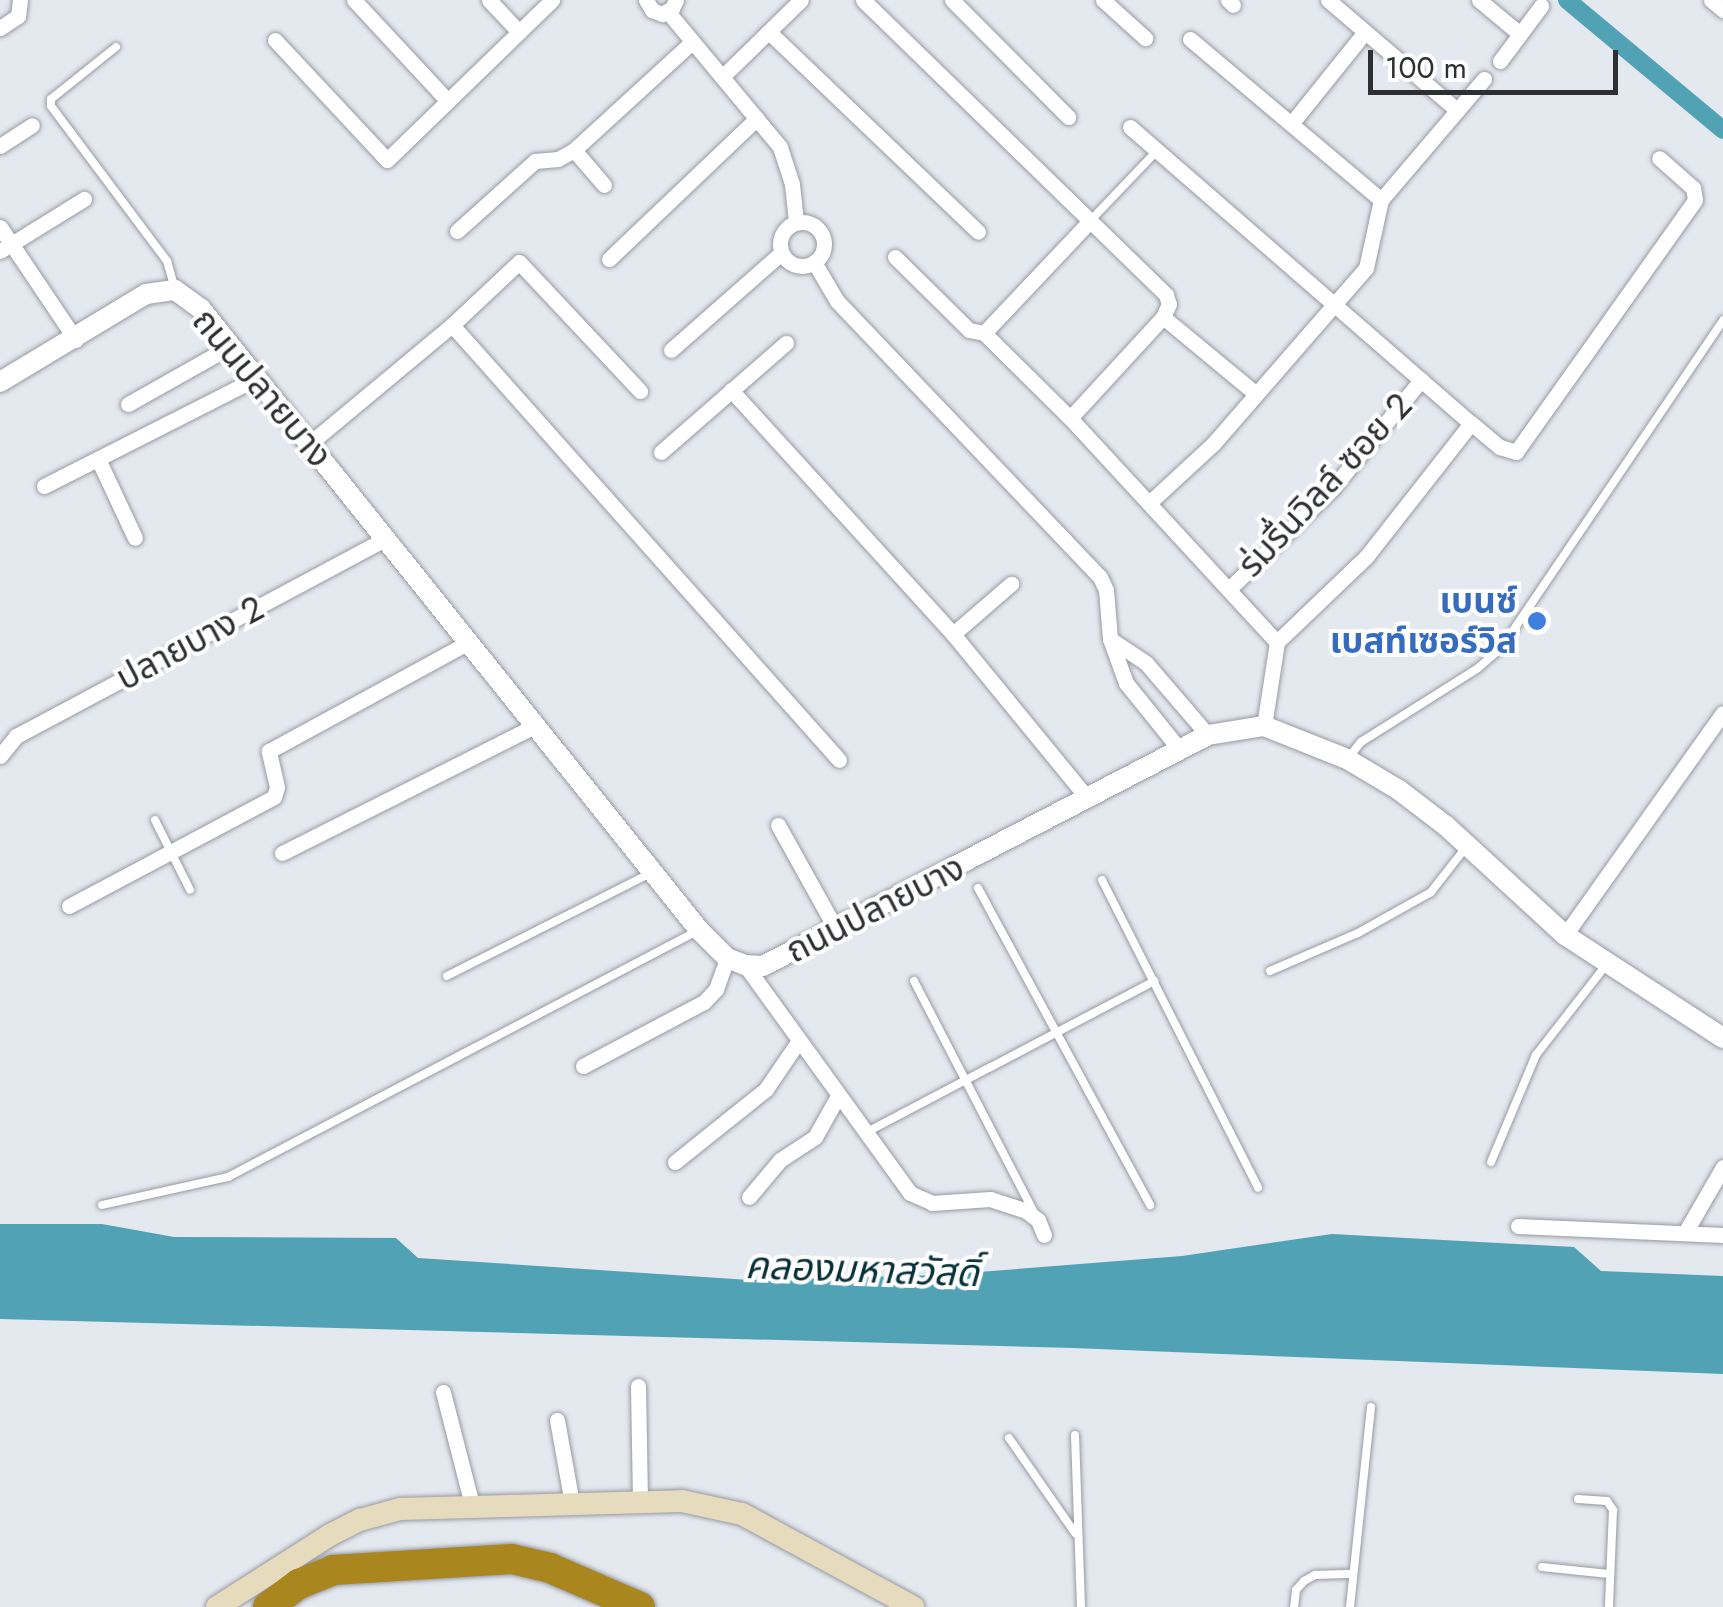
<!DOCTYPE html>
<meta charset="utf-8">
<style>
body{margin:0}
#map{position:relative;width:1723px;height:1607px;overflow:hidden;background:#e4e8ef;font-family:Jost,"Noto Sans Thai",sans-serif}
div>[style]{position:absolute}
.water>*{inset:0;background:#52a2b6}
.canal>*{height:18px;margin:-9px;padding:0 9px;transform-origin:9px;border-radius:9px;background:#52a2b6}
.roads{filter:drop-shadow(0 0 2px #979aa1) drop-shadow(0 0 2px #979aa1)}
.service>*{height:8px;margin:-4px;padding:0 4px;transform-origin:4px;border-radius:4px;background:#fff}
.minor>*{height:15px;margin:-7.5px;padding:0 7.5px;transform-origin:7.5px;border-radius:7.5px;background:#fff}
.minor>.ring{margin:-7.5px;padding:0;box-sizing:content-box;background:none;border:15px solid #fff;border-radius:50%}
.tertiary>*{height:20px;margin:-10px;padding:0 10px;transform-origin:10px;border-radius:10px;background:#fff}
.secondary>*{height:22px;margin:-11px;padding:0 11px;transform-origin:11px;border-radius:11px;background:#e6dbbc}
.motorway>*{height:30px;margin:-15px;padding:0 15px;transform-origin:15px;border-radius:15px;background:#aa861f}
.dots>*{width:28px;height:28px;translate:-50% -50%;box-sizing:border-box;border:5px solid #fff;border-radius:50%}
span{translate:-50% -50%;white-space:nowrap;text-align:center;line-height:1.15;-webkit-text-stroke:8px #fff;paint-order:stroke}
.street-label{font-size:35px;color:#2e2f32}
.shop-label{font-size:35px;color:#366cbe;font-weight:700}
.right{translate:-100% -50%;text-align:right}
.water-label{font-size:38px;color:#083039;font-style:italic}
.scale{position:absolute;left:1368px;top:50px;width:250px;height:45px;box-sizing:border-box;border:5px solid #2e2f32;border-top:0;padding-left:12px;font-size:30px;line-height:35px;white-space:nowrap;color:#2e2f32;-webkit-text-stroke:8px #fff;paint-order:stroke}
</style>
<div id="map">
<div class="water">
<div style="clip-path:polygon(0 1224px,102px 1224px,174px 1237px,396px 1238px,418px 1258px,749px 1280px,941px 1275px,1182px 1256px,1332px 1234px,1574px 1247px,1601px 1271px,1723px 1276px,1723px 1374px,1073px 1348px,0 1319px)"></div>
</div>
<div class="canal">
<div style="left:1567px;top:0;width:203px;rotate:39.8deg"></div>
</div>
<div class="roads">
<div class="service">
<div style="left:116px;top:47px;width:83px;rotate:141.3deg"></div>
<div style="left:51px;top:99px;width:7px;rotate:90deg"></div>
<div style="left:51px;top:106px;width:194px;rotate:53.2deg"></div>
<div style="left:167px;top:261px;width:26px;rotate:74deg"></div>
<div style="left:1090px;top:221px;width:95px;rotate:-46.3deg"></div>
<div style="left:1350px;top:756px;width:18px;rotate:-52deg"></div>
<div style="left:1361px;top:742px;width:138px;rotate:-32.3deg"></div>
<div style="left:1478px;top:668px;width:32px;rotate:-41deg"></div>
<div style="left:1502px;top:647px;width:395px;rotate:-55.9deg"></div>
<div style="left:155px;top:820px;width:78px;rotate:63.4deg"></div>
<div style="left:1102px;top:880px;width:345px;rotate:63.1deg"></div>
<div style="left:978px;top:888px;width:361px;rotate:61.5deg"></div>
<div style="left:1270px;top:971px;width:96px;rotate:-23.4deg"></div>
<div style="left:1358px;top:933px;width:84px;rotate:-29.3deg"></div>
<div style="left:1431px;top:892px;width:58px;rotate:-52deg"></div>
<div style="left:447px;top:976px;width:226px;rotate:-26.8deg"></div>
<div style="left:914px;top:981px;width:259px;rotate:62.6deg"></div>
<div style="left:865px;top:1133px;width:327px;rotate:-27.7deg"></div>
<div style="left:1491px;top:1162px;width:116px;rotate:-67.2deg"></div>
<div style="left:1536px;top:1055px;width:114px;rotate:-52.1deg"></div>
<div style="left:102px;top:1205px;width:129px;rotate:-12.5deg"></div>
<div style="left:228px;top:1177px;width:527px;rotate:-27.68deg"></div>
<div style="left:1075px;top:1435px;width:172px;rotate:88deg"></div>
<div style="left:1009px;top:1438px;width:116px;rotate:55.2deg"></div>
<div style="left:1578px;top:1499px;width:29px;rotate:4deg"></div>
<div style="left:1607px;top:1501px;width:11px;rotate:56deg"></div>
<div style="left:1613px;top:1510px;width:97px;rotate:92.4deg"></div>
<div style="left:1542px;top:1567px;width:67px;rotate:6deg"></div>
<div style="left:1294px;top:1607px;width:17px;rotate:-83deg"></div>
<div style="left:1296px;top:1590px;width:12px;rotate:-48deg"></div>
<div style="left:1304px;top:1581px;width:13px;rotate:-29deg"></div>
<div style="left:1315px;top:1575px;width:38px;rotate:-2deg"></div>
<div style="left:1350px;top:1607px;width:201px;rotate:-84deg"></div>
</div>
<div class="minor">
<div style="left:354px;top:0;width:138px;rotate:47.1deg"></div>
<div style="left:489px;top:0;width:44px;rotate:46.8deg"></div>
<div style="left:646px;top:0;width:12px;rotate:59deg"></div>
<div style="left:652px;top:10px;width:11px;rotate:22deg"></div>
<div style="left:662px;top:14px;width:12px;rotate:-31deg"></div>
<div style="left:672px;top:8px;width:9px;rotate:-63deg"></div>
<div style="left:863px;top:0;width:423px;rotate:44.2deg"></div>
<div style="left:1166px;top:295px;width:9px;rotate:72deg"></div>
<div style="left:1169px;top:304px;width:14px;rotate:115deg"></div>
<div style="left:1163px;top:317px;width:137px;rotate:132.6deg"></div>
<div style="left:952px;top:0;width:165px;rotate:45.2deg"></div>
<div style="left:1103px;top:0;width:57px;rotate:42.1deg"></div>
<div style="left:1228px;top:0;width:7px;rotate:45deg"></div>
<div style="left:1328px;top:0;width:170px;rotate:40.5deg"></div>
<div style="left:1479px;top:0;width:53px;rotate:39.7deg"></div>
<div style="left:1711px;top:0;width:16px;rotate:40deg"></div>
<div style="left:668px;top:12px;width:175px;rotate:50.3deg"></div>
<div style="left:780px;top:147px;width:39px;rotate:72deg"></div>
<div style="left:792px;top:184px;width:39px;rotate:84deg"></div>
<div style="left:0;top:28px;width:22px;rotate:-34deg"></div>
<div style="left:18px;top:16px;width:16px;rotate:-83deg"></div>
<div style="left:769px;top:32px;width:289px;rotate:43.7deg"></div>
<div style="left:1190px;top:39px;width:250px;rotate:40.1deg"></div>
<div style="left:275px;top:40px;width:164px;rotate:47deg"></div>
<div style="left:387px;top:160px;width:230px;rotate:-44.1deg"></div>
<div style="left:1500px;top:61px;width:69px;rotate:-53.3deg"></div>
<div style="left:722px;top:77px;width:110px;rotate:-44.3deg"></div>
<div style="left:1291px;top:124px;width:118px;rotate:-51.2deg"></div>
<div style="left:1130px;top:127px;width:452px;rotate:41deg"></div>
<div style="left:1471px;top:423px;width:38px;rotate:40deg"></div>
<div style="left:1500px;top:447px;width:17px;rotate:17deg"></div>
<div style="left:1516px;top:452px;width:309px;rotate:-54.6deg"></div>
<div style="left:1695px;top:200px;width:12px;rotate:-99deg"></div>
<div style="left:1693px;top:188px;width:45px;rotate:-138.6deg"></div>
<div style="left:0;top:146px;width:38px;rotate:-33deg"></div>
<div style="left:574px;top:150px;width:46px;rotate:49.4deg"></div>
<div class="ring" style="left:780px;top:222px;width:29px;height:29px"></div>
<div style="left:0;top:227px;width:136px;rotate:56.1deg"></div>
<div style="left:457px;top:231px;width:105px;rotate:-41.9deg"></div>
<div style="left:535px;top:161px;width:23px;rotate:-5deg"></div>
<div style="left:558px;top:159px;width:18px;rotate:-29deg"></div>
<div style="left:574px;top:150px;width:160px;rotate:-42.5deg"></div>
<div style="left:0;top:251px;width:99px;rotate:-31.8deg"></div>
<div style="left:895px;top:257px;width:104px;rotate:44.6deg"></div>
<div style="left:969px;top:330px;width:15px;rotate:11deg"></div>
<div style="left:984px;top:333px;width:121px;rotate:44.7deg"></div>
<div style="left:1070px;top:418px;width:305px;rotate:47.3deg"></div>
<div style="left:609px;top:259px;width:204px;rotate:-43.6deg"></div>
<div style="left:814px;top:262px;width:45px;rotate:59.5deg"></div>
<div style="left:837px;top:301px;width:381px;rotate:46.4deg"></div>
<div style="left:1100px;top:577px;width:14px;rotate:65deg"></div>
<div style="left:1106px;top:590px;width:49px;rotate:85.3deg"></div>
<div style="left:1110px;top:639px;width:47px;rotate:70deg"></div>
<div style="left:1126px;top:683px;width:86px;rotate:51.1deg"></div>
<div style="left:1163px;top:317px;width:121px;rotate:39.6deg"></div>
<div style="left:452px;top:325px;width:582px;rotate:48.34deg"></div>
<div style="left:984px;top:333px;width:154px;rotate:-46.6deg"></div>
<div style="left:671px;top:350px;width:147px;rotate:-41.4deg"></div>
<div style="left:731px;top:390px;width:330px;rotate:47.7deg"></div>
<div style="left:953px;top:634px;width:213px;rotate:50.7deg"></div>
<div style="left:128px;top:404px;width:118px;rotate:-29.4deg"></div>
<div style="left:309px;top:444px;width:186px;rotate:-39.8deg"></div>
<div style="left:452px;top:325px;width:92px;rotate:-43.2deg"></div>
<div style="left:519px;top:262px;width:177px;rotate:46.8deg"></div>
<div style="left:661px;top:452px;width:166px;rotate:-41.1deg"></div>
<div style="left:98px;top:459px;width:87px;rotate:64.9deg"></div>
<div style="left:44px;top:486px;width:239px;rotate:-26.9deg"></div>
<div style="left:1149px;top:503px;width:87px;rotate:-42.7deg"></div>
<div style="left:1213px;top:444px;width:233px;rotate:-49deg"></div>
<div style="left:1366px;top:268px;width:70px;rotate:-77.6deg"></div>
<div style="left:1381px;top:200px;width:159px;rotate:-49.6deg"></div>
<div style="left:1229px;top:589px;width:144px;rotate:-44.2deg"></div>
<div style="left:1332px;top:489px;width:141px;rotate:-50.8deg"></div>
<div style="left:953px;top:634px;width:77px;rotate:-40.8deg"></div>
<div style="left:1110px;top:639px;width:43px;rotate:33.7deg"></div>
<div style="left:1146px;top:663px;width:95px;rotate:49.3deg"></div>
<div style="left:1277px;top:642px;width:123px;rotate:-43.7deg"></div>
<div style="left:1366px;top:557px;width:170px;rotate:-51.9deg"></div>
<div style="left:1264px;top:726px;width:85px;rotate:-81.2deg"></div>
<div style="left:0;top:756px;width:26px;rotate:-51deg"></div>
<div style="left:16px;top:736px;width:421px;rotate:-28.1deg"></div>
<div style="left:778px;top:825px;width:119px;rotate:60.9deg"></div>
<div style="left:282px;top:853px;width:284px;rotate:-26.7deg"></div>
<div style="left:69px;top:906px;width:232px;rotate:-28deg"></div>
<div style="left:274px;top:797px;width:10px;rotate:-73deg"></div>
<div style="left:277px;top:787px;width:37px;rotate:-103deg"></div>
<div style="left:269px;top:751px;width:228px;rotate:-28.6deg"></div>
<div style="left:1565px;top:935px;width:272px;rotate:-54.6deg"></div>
<div style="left:745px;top:965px;width:281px;rotate:54.1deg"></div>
<div style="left:910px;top:1193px;width:24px;rotate:24deg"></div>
<div style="left:932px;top:1203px;width:58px;rotate:-3.9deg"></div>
<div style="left:990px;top:1199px;width:38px;rotate:18deg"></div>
<div style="left:1026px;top:1211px;width:15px;rotate:37deg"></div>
<div style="left:1038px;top:1220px;width:16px;rotate:68deg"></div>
<div style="left:583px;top:1066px;width:137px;rotate:-27.9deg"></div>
<div style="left:704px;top:1002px;width:18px;rotate:-47deg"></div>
<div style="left:716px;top:989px;width:33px;rotate:-70deg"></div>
<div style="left:675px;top:1162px;width:117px;rotate:-38.7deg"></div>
<div style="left:766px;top:1089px;width:57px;rotate:-55.8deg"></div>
<div style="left:749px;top:1197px;width:48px;rotate:-50deg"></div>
<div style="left:780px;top:1160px;width:42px;rotate:-33.3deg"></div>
<div style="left:815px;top:1137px;width:47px;rotate:-60.7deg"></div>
<div style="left:1518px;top:1226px;width:205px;rotate:2.5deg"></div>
<div style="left:1686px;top:1231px;width:74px;rotate:-60deg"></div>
<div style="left:638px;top:1386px;width:116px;rotate:89deg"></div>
<div style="left:443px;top:1392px;width:117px;rotate:75.6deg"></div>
<div style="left:557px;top:1420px;width:84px;rotate:79.8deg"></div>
</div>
<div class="tertiary">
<div style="left:0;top:382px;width:170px;rotate:-31.1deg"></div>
<div style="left:146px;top:294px;width:29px;rotate:-8deg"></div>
<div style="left:175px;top:290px;width:32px;rotate:36deg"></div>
<div style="left:201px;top:309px;width:796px;rotate:51.27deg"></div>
<div style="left:699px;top:930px;width:40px;rotate:45deg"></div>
<div style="left:727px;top:958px;width:19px;rotate:21deg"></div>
<div style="left:745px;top:965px;width:18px;rotate:3deg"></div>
<div style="left:763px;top:966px;width:501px;rotate:-27.43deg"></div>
<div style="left:1208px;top:735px;width:57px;rotate:-9.1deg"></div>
<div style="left:1264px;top:726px;width:89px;rotate:21.7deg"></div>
<div style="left:1347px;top:759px;width:61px;rotate:30.8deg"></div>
<div style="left:1399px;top:790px;width:59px;rotate:37.5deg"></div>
<div style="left:1446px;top:826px;width:161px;rotate:42.5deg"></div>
<div style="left:1565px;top:935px;width:189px;rotate:33.1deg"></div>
</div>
<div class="secondary">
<div style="left:217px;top:1607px;width:134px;rotate:-32.5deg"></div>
<div style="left:330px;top:1535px;width:34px;rotate:-27deg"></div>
<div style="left:360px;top:1520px;width:41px;rotate:-15.4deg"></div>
<div style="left:400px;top:1509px;width:282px;rotate:-1.6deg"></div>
<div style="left:682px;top:1501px;width:61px;rotate:12.2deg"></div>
<div style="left:742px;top:1514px;width:195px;rotate:28.5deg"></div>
</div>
<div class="motorway">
<div style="left:268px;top:1607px;width:39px;rotate:-37deg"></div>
<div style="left:299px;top:1584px;width:37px;rotate:-22deg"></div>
<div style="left:333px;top:1570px;width:179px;rotate:-3.5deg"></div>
<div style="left:512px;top:1559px;width:39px;rotate:13deg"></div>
<div style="left:550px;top:1568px;width:98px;rotate:23.4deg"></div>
</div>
</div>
<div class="dots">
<div style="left:1537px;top:621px;background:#3f7fe0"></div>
</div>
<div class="street-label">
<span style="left:262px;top:388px;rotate:50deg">ถนนปลายบาง</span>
<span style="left:1325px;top:485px;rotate:-47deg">ร่มรื่นวิลล์ ซอย 2</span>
<span style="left:190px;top:643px;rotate:-28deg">ปลายบาง 2</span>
<span style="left:875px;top:909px;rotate:-27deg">ถนนปลายบาง</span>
</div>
<div class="shop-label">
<span class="right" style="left:1517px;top:621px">เบนซ์<br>เบสท์เซอร์วิส</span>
</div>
<div class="water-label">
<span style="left:862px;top:1269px;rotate:2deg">คลองมหาสวัสดิ์</span>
</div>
<div class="scale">100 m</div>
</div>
